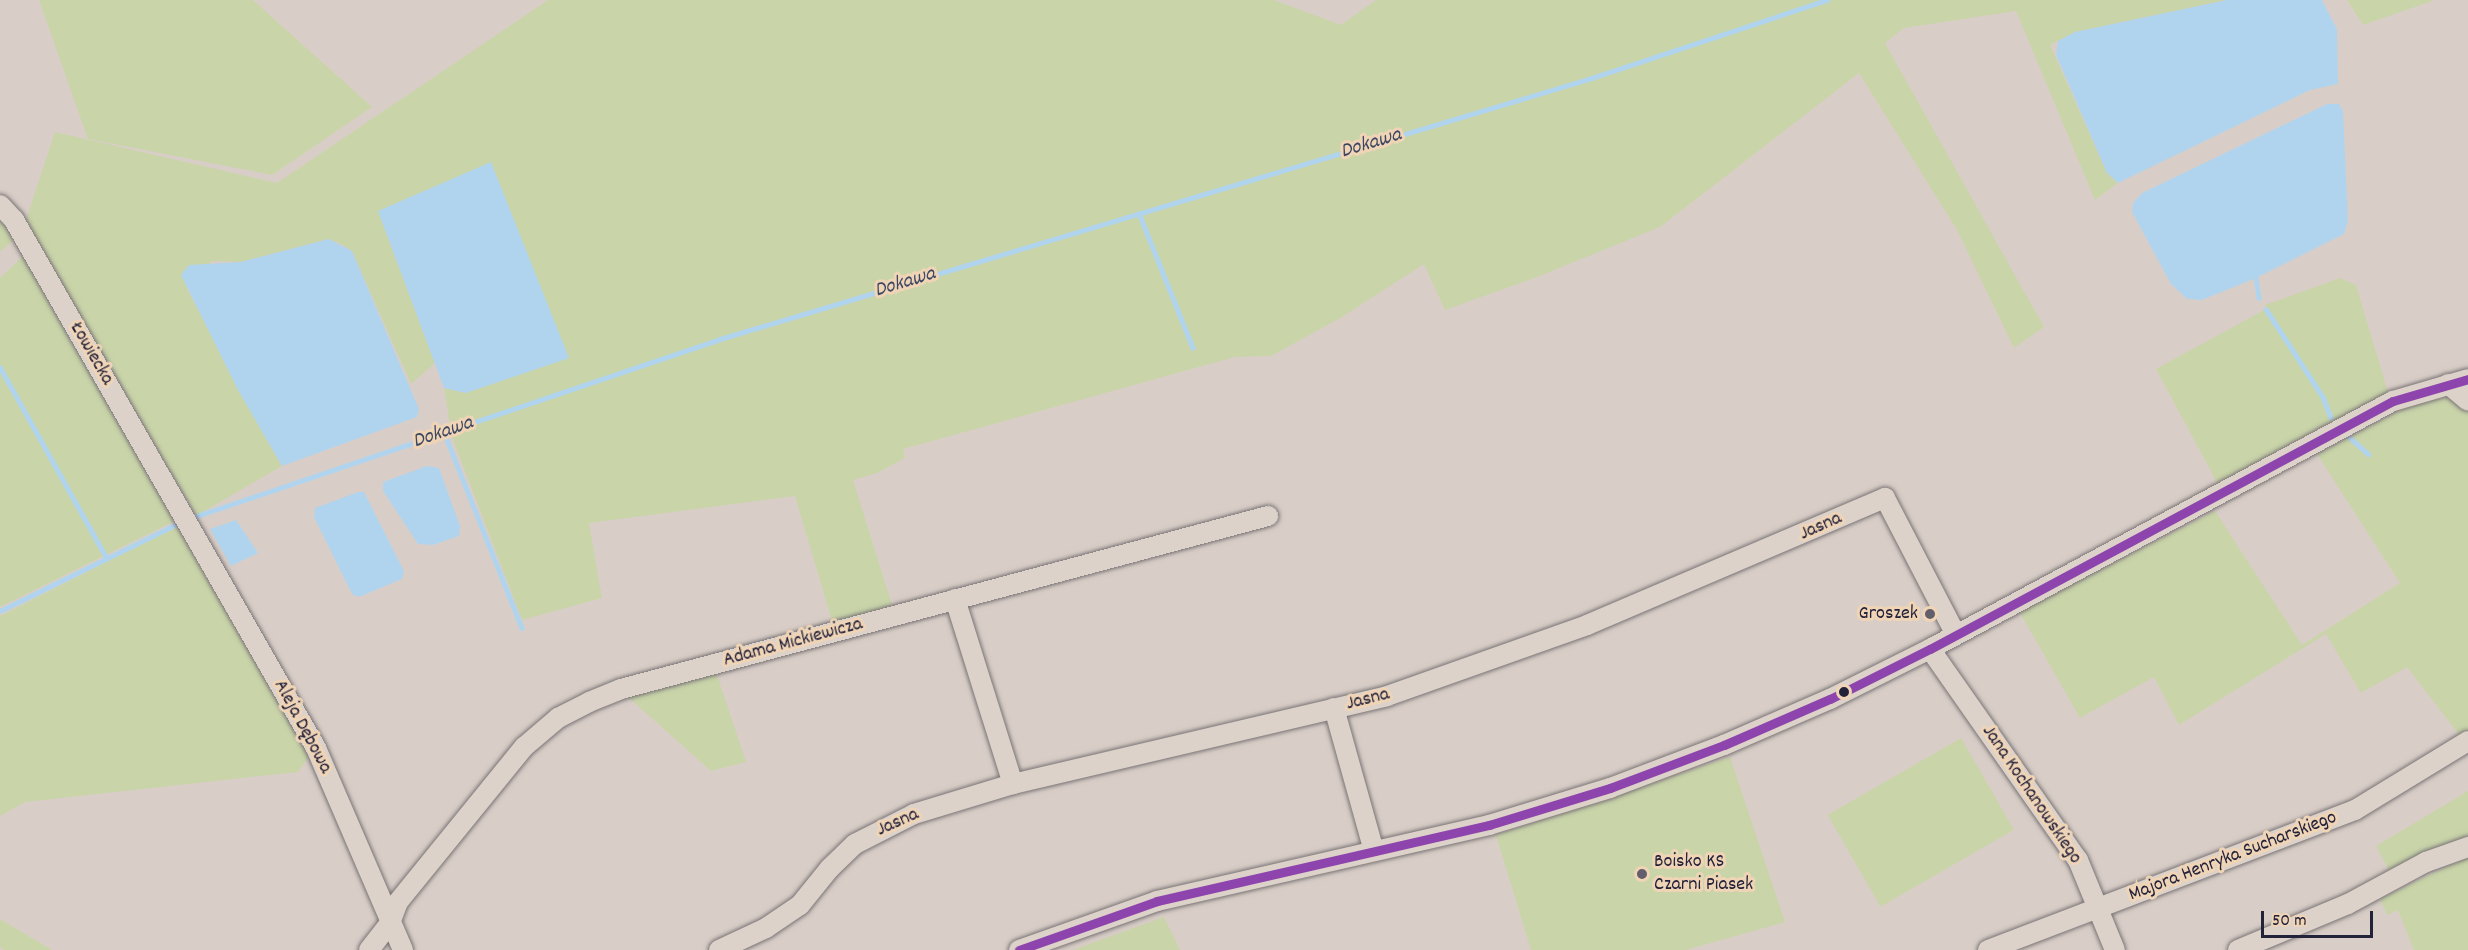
<!DOCTYPE html>
<meta charset="utf-8">
<style>
body{margin:0}
#map{position:relative;width:2468px;height:950px;overflow:hidden;background:#d9cec7;font-family:Dekko,sans-serif}
div>[style]{position:absolute}
.green>*{inset:0;background:#c9d4a9;transform-origin:0 0}
.water>*{inset:0;background:#b1d4ee}
.stream>*{height:4.5px;margin:-2.25px;padding:0 2.25px;transform-origin:2.25px;border-radius:2.25px;background:#b1d4ee}
.roads{filter:drop-shadow(0 0 2px #797476) drop-shadow(0 0 2px #797476)}
.minor>*{height:20px;margin:-10px;padding:0 10px;transform-origin:10px;border-radius:10px;background:#dcd2c9}
.bus-1>*{height:9px;margin:-4.5px;padding:0 4.5px;transform-origin:4.5px;border-radius:4.5px;background:#8e44ad}
.dots>*{width:16px;height:16px;translate:-50% -50%;box-sizing:border-box;border:3px solid #f0d4b6;border-radius:50%}
span{translate:-50% -50%;white-space:nowrap;text-align:center;line-height:1.15;-webkit-text-stroke:6px #f0d4b6;paint-order:stroke}
.street-label{font-size:20px;color:#22223b}
.poi-label{font-size:20px;color:#22223b}
.right{translate:-100% -50%;text-align:right}
.left{translate:0 -50%;text-align:left}
.water-label{font-size:21px;color:#3b4662;font-style:italic}
.scale{position:absolute;left:2261px;top:911px;width:112px;height:27px;box-sizing:border-box;border:3px solid #22223b;border-top:0;padding-left:8px;font-size:18px;line-height:21px;white-space:nowrap;color:#22223b;-webkit-text-stroke:4px #f0d4b6;paint-order:stroke}
</style>
<div id="map">
<div class="green">
<div style="clip-path:polygon(39px 0,253px 0,372px 107px,272px 175px,88px 139px)"></div>
<div style="clip-path:polygon(548px 0,1274px 0,1341px 25px,1376px 0,2227px 0,2075px 32px,2050px 45px,2107px 173px,2118px 183px,2095px 200px,2016px 11px,1904px 28px,1885px 43px,2044px 327px,2014px 348px,1957px 230px,1859px 73px,1660px 227px,1537px 277px,1445px 310px,1424px 264px,1342px 317px,1271px 356px,1235px 357px,903px 449px,905px 458px,877px 473px,853px 480px,892px 605px,834px 628px,795px 496px,589px 523px,602px 598px,522px 620px,452px 437px,444px 388px,466px 393px,378px 211px,435px 363px,411px 384px,352px 251px,341px 244px,329px 239px,241px 262px,212px 261px,187px 289px,282px 466px,196px 516px,25px 223px,55px 132px,277px 183px)"></div>
<div style="clip-path:polygon(2347px 0,2435px 0,2363px 25px)"></div>
<div style="clip-path:polygon(0 217px,14px 240px,0 252px)"></div>
<div style="clip-path:polygon(26px 253px,179px 519px,0 607px,0 278px)"></div>
<div style="clip-path:polygon(2340px 278px,2356px 285px,2389px 396px,2336px 422px,2334px 419px,2336px 423px,2220px 488px,2156px 369px,2266px 309px,2332px 416px,2265px 305px)"></div>
<div style="clip-path:polygon(2445px 392px,2468px 410px,2468px 732px,2461px 737px,2407px 667px,2361px 693px,2326px 634px,2179px 725px,2154px 677px,2080px 718px,2019px 611px,2215px 511px,2302px 645px,2400px 583px,2317px 454px,2406px 407px)"></div>
<div style="clip-path:polygon(180px 525px,309px 757px,298px 772px,25px 802px,0 816px,0 616px)"></div>
<div style="clip-path:polygon(714px 666px,746px 762px,711px 771px,628px 697px)"></div>
<div style="left:1961px;top:738px;width:106px;height:154px;rotate:60deg"></div>
<div style="clip-path:polygon(1730px 757px,1785px 922px,1686px 950px,1531px 950px,1496px 835px)"></div>
<div style="clip-path:polygon(2468px 791px,2468px 838px,2447px 844px,2392px 876px,2376px 846px)"></div>
<div style="clip-path:polygon(2468px 856px,2468px 950px,2414px 950px,2398px 910px,2387px 915px,2380px 899px)"></div>
<div style="clip-path:polygon(1164px 917px,1180px 950px,1073px 950px)"></div>
<div style="clip-path:polygon(0 919px,52px 950px,4px 950px,0 947px)"></div>
</div>
<div class="water">
<div style="clip-path:polygon(2227px 0,2322px 0,2337px 29px,2338px 84px,2310px 90px,2118px 183px,2107px 173px,2056px 55px,2058px 41px,2075px 32px)"></div>
<div style="clip-path:polygon(2327px 104px,2339px 104px,2343px 111px,2348px 221px,2344px 234px,2256px 278px,2202px 300px,2187px 299px,2171px 284px,2132px 212px,2133px 203px,2142px 193px)"></div>
<div style="clip-path:polygon(491px 162px,569px 358px,466px 393px,444px 388px,378px 211px)"></div>
<div style="clip-path:polygon(329px 239px,352px 251px,419px 409px,417px 417px,282px 466px,238px 390px,181px 275px,189px 265px,241px 262px)"></div>
<div style="clip-path:polygon(427px 466px,439px 468px,460px 526px,459px 536px,433px 545px,418px 544px,383px 491px,383px 482px)"></div>
<div style="clip-path:polygon(358px 492px,364px 492px,404px 571px,402px 579px,359px 597px,352px 594px,314px 517px,315px 508px)"></div>
<div style="clip-path:polygon(236px 520px,258px 553px,231px 566px,210px 529px)"></div>
</div>
<div class="stream">
<div style="left:1139px;top:213px;width:145px;rotate:68.2deg"></div>
<div style="left:2256px;top:278px;width:20px;rotate:81deg"></div>
<div style="left:2266px;top:309px;width:105px;rotate:57.1deg"></div>
<div style="left:2323px;top:397px;width:22px;rotate:69deg"></div>
<div style="left:0;top:367px;width:218px;rotate:60.8deg"></div>
<div style="left:444px;top:432px;width:211px;rotate:68.3deg"></div>
<div style="left:2346px;top:434px;width:30px;rotate:42deg"></div>
<div style="left:191px;top:518px;width:558px;rotate:-18.69deg"></div>
<div style="left:720px;top:339px;width:910px;rotate:-16.66deg"></div>
<div style="left:1592px;top:78px;width:248px;rotate:-18.4deg"></div>
<div style="left:0;top:611px;width:202px;rotate:-26.2deg"></div>
</div>
<div class="roads">
<div class="minor">
<div style="left:0;top:205px;width:21px;rotate:47deg"></div>
<div style="left:14px;top:220px;width:608px;rotate:60.23deg"></div>
<div style="left:316px;top:748px;width:220px;rotate:66.7deg"></div>
<div style="left:2448px;top:384px;width:26px;rotate:40deg"></div>
<div style="left:955px;top:599px;width:194px;rotate:72.6deg"></div>
<div style="left:1930px;top:649px;width:258px;rotate:55deg"></div>
<div style="left:2078px;top:860px;width:97px;rotate:67.7deg"></div>
<div style="left:1334px;top:708px;width:148px;rotate:74.4deg"></div>
<div style="left:369px;top:950px;width:34px;rotate:-52deg"></div>
<div style="left:390px;top:923px;width:22px;rotate:-69deg"></div>
<div style="left:398px;top:902px;width:200px;rotate:-50.9deg"></div>
<div style="left:524px;top:747px;width:45px;rotate:-40.5deg"></div>
<div style="left:558px;top:718px;width:35px;rotate:-27deg"></div>
<div style="left:589px;top:702px;width:35px;rotate:-22deg"></div>
<div style="left:621px;top:689px;width:670px;rotate:-14.97deg"></div>
<div style="left:719px;top:950px;width:52px;rotate:-25.1deg"></div>
<div style="left:766px;top:928px;width:41px;rotate:-34.1deg"></div>
<div style="left:800px;top:905px;width:46px;rotate:-51.1deg"></div>
<div style="left:829px;top:869px;width:36px;rotate:-44deg"></div>
<div style="left:855px;top:844px;width:66px;rotate:-27deg"></div>
<div style="left:914px;top:814px;width:103px;rotate:-16.9deg"></div>
<div style="left:1013px;top:784px;width:384px;rotate:-13.2deg"></div>
<div style="left:1387px;top:696px;width:212px;rotate:-19.5deg"></div>
<div style="left:1587px;top:625px;width:324px;rotate:-23.1deg"></div>
<div style="left:1885px;top:498px;width:154px;rotate:62.6deg"></div>
<div style="left:1019px;top:950px;width:146px;rotate:-19.5deg"></div>
<div style="left:1157px;top:901px;width:341px;rotate:-12.9deg"></div>
<div style="left:1489px;top:825px;width:127px;rotate:-17deg"></div>
<div style="left:1610px;top:788px;width:122px;rotate:-20.7deg"></div>
<div style="left:1724px;top:745px;width:116px;rotate:-23.5deg"></div>
<div style="left:1830px;top:699px;width:112px;rotate:-26.6deg"></div>
<div style="left:1930px;top:649px;width:525px;rotate:-28.18deg"></div>
<div style="left:2393px;top:401px;width:78px;rotate:-16.3deg"></div>
<div style="left:1988px;top:950px;width:393px;rotate:-20.9deg"></div>
<div style="left:2355px;top:810px;width:132px;rotate:-31.4deg"></div>
<div style="left:2238px;top:950px;width:119px;rotate:-22.7deg"></div>
<div style="left:2348px;top:904px;width:89px;rotate:-28.3deg"></div>
<div style="left:2426px;top:862px;width:45px;rotate:-19.7deg"></div>
</div>
</div>
<div class="bus-1">
<div style="left:1019px;top:950px;width:146px;rotate:-19.5deg"></div>
<div style="left:1157px;top:901px;width:341px;rotate:-12.9deg"></div>
<div style="left:1489px;top:825px;width:127px;rotate:-17deg"></div>
<div style="left:1610px;top:788px;width:122px;rotate:-20.7deg"></div>
<div style="left:1724px;top:745px;width:116px;rotate:-23.5deg"></div>
<div style="left:1830px;top:699px;width:112px;rotate:-26.6deg"></div>
<div style="left:1930px;top:649px;width:525px;rotate:-28.18deg"></div>
<div style="left:2393px;top:401px;width:78px;rotate:-16.3deg"></div>
</div>
<div class="dots">
<div style="left:1930px;top:614px;background:#625e6c"></div>
<div style="left:1844px;top:692px;background:#22223b"></div>
<div style="left:1642px;top:874px;background:#625e6c"></div>
</div>
<div class="street-label">
<span style="left:91px;top:354px;rotate:60deg">Łowiecka</span>
<span style="left:1821px;top:527px;rotate:-24deg">Jasna</span>
<span style="left:793px;top:643px;rotate:-15deg">Adama Mickiewicza</span>
<span style="left:1368px;top:700px;rotate:-14deg">Jasna</span>
<span style="left:302px;top:727px;rotate:62deg">Aleja Dębowa</span>
<span style="left:2031px;top:795px;rotate:56deg">Jana Kochanowskiego</span>
<span style="left:898px;top:823px;rotate:-24deg">Jasna</span>
<span style="left:2233px;top:857px;rotate:-21deg">Majora Henryka Sucharskiego</span>
</div>
<div class="poi-label">
<span class="right" style="left:1918px;top:614px">Groszek</span>
<span class="left" style="left:1654px;top:874px">Boisko KS<br>Czarni Piasek</span>
</div>
<div class="water-label">
<span style="left:1371px;top:144px;rotate:-17deg">Dokawa</span>
<span style="left:905px;top:283px;rotate:-17deg">Dokawa</span>
<span style="left:443px;top:433px;rotate:-19deg">Dokawa</span>
</div>
<div class="scale">50 m</div>
</div>
